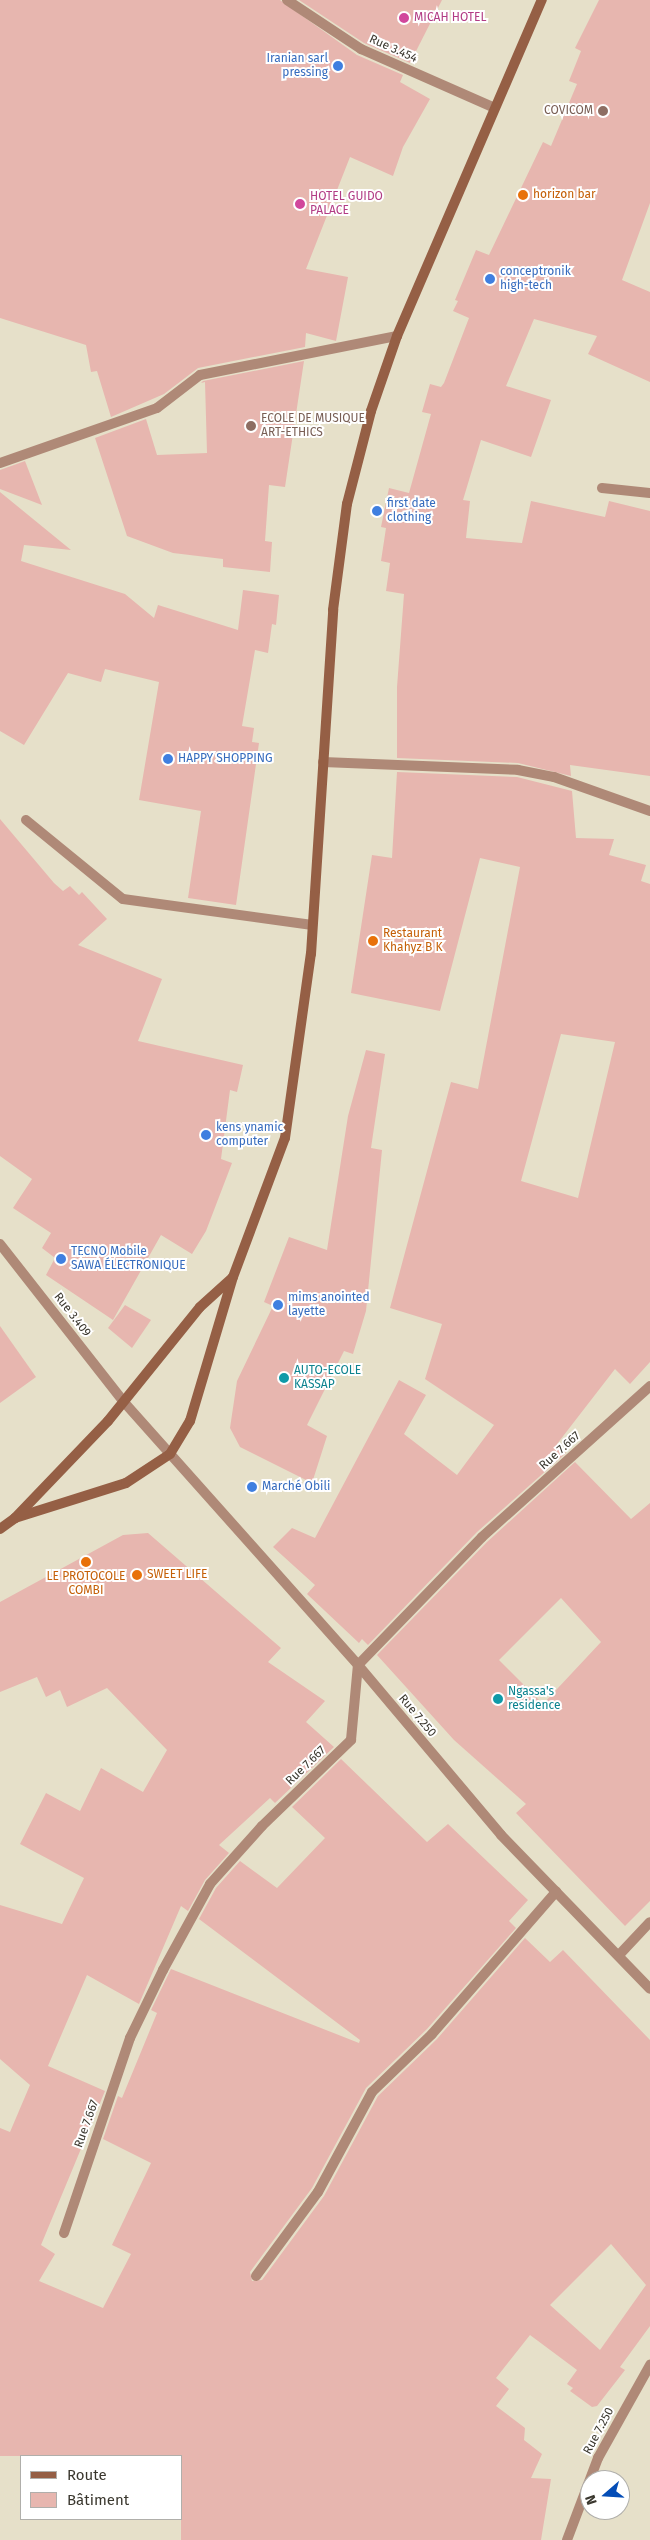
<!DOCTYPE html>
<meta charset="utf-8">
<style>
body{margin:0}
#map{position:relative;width:650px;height:2540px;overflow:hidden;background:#e6e0c9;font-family:"Fira Sans",sans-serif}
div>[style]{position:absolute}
.building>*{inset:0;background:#e7b6af}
.street>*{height:10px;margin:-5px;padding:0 5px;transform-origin:5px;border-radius:5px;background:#af8977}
.secondary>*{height:10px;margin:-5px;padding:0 5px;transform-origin:5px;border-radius:5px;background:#955f45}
.dots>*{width:14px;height:14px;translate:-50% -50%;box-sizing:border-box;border:2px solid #fff;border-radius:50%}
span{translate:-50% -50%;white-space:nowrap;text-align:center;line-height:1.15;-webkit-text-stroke:4px #fff;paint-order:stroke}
.hotel-label{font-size:12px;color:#b23c85}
.left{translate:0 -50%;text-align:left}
.street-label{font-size:12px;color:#3a372e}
.shop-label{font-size:12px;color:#366cbe}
.right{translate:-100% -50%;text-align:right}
.education-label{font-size:12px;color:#785e54}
.food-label{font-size:12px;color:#c56008}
.culture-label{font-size:12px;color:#0d838f}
.legend{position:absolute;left:20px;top:2455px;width:162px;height:65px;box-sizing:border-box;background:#fff;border:1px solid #b0afab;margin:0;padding:6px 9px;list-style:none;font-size:15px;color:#3a372e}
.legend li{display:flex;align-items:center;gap:10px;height:25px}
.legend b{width:25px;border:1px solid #b0afab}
.north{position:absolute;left:580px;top:2470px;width:50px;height:50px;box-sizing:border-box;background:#fff;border:1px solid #b0afab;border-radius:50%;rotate:251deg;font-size:14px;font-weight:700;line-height:20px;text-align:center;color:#3a372e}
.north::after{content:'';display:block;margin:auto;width:18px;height:22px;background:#044db7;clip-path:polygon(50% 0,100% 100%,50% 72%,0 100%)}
</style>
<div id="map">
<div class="building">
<div style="clip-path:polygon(0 0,280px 0,357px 55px,403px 75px,400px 82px,430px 99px,403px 147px,393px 176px,350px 157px,306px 269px,348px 277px,336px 341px,306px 333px,305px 347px,198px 368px,164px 394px,111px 417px,97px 371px,91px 372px,86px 345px,0 318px)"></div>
<div style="clip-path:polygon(299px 0,442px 0,410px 63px,364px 43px)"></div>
<div style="clip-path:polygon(599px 0,650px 0,650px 203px,622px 280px,650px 292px,650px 382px,588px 354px,597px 336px,534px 319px,506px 386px,551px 400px,531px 457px,481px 440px,463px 500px,470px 501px,466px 538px,522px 543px,531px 501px,605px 517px,609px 501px,650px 511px,650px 776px,570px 765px,571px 776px,518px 763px,397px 758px,397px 687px,404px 594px,386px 591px,390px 563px,381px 561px,386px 528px,381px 527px,389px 488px,409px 493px,431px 414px,422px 412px,430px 384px,441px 387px,444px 383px,469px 318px,453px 311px,458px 301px,455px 300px,476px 250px,489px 255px,543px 142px,551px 146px,577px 84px,569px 81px,581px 51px,575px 48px)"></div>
<div style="clip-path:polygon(304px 361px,285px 487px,269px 485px,265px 541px,272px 542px,270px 572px,223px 567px,223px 559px,173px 553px,127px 536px,95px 438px,146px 419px,157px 455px,207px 453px,205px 382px,201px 383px,203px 381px)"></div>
<div style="clip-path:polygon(25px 461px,42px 505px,0 489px,0 470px)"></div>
<div style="clip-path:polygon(0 492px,71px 550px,24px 545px,21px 561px,125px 594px,154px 618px,158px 605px,238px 630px,243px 590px,279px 595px,276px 625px,272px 624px,268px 653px,255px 650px,242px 726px,254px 728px,252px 742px,259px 743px,236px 905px,188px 898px,201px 811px,139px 800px,159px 682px,105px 669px,101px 682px,68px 673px,24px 745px,0 731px)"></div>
<div style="clip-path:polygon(evenodd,397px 772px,517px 777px,572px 791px,576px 838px,614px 839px,609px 855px,646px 865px,641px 881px,650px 884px,650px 1362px,630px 1384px,615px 1369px,557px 1444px,566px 1453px,477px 1532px,368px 1645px,362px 1639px,359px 1643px,307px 1594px,315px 1585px,273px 1547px,292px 1528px,315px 1538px,399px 1380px,426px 1395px,404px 1434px,457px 1475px,494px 1425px,425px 1379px,442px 1324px,390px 1308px,451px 1082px,478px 1089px,520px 867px,480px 858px,440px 1011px,351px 993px,372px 855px,392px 858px,397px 772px,561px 1034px,615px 1042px,578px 1198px,521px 1181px,561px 1034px)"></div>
<div style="clip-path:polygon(0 819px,54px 883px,63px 891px,70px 886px,79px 895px,82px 892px,107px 919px,78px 945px,162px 979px,138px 1041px,243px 1065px,237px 1092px,230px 1090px,221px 1159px,232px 1163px,206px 1231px,192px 1254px,161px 1235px,113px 1320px,46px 1275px,55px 1258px,42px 1248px,51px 1233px,13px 1208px,32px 1179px,0 1156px)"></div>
<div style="clip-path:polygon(366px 1050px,385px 1054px,371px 1148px,382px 1150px,366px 1311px,353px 1354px,344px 1351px,307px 1425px,327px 1436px,312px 1483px,240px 1447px,230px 1428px,237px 1381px,273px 1306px,264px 1302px,289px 1237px,327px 1250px,348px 1116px)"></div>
<div style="clip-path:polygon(125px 1305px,151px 1320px,132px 1348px,108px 1328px)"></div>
<div style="clip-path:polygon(0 1326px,36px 1377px,0 1403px)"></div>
<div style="clip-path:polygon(evenodd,575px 1462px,631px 1519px,650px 1503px,650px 1901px,625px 1926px,516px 1813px,526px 1804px,454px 1740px,377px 1655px,487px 1542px,575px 1462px,561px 1598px,601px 1642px,543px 1704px,499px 1660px,561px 1598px)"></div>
<div style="clip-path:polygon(evenodd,148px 1533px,281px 1648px,268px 1662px,325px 1701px,306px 1722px,334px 1747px,275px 1803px,270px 1798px,219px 1845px,229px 1853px,205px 1880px,188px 1911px,181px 1906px,139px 2004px,87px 1975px,48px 2066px,105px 2091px,41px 2245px,55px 2254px,39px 2281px,103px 2308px,131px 2254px,112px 2245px,151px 2163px,103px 2139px,118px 2096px,122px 2098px,157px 2013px,151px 2010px,171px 1969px,359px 2043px,360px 2040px,199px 1919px,216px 1888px,240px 1861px,277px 1888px,325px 1838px,292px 1807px,341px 1759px,427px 1842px,448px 1824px,528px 1900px,509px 1921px,516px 1928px,427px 2029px,366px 2088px,312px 2188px,250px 2272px,252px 2281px,262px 2280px,324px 2196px,378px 2096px,437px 2039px,525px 1938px,550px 1962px,563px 1950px,650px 2040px,650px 2326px,620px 2367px,625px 2370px,597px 2406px,592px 2407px,570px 2391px,573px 2388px,567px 2384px,577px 2370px,530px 2335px,496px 2378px,509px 2389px,496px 2406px,525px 2428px,524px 2440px,542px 2454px,531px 2478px,551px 2479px,541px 2540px,181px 2540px,181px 2456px,0 2456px,0 2128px,10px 2132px,30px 2085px,0 2059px,0 1905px,62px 1924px,84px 1878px,20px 1844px,46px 1793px,80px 1811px,101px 1768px,143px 1792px,167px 1750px,107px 1688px,67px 1707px,60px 1690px,46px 1697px,37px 1677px,0 1692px,0 1602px,123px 1535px,148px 1533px,611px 2244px,646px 2285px,600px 2350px,550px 2305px,611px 2244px)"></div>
</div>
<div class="street">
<div style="left:287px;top:0;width:89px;rotate:33.5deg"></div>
<div style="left:361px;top:49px;width:146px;rotate:23.8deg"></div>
<div style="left:0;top:463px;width:166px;rotate:-19.3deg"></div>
<div style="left:157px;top:408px;width:54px;rotate:-37.5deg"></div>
<div style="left:200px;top:375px;width:201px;rotate:-11.2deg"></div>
<div style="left:602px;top:488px;width:48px;rotate:5.9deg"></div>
<div style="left:323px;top:762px;width:195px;rotate:2.3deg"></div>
<div style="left:518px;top:770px;width:37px;rotate:11deg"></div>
<div style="left:554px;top:777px;width:102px;rotate:19.5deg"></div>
<div style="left:26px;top:820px;width:125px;rotate:39.2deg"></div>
<div style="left:123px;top:899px;width:191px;rotate:7.8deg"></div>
<div style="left:0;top:1244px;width:199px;rotate:51.9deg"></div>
<div style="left:123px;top:1401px;width:353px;rotate:48.3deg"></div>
<div style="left:358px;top:1665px;width:222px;rotate:49.9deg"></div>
<div style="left:501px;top:1835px;width:214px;rotate:45.9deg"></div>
<div style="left:619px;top:1955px;width:45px;rotate:-46.8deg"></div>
<div style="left:64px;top:2233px;width:206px;rotate:-71.3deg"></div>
<div style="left:130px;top:2038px;width:76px;rotate:-64.1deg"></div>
<div style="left:163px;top:1970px;width:98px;rotate:-61.3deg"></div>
<div style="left:210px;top:1884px;width:78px;rotate:-48.1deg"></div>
<div style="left:262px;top:1826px;width:124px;rotate:-44deg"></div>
<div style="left:351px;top:1740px;width:75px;rotate:-84.7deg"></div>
<div style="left:358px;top:1665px;width:178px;rotate:-45.9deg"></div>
<div style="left:482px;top:1537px;width:226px;rotate:-41.9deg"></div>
<div style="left:256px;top:2276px;width:104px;rotate:-53.6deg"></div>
<div style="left:318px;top:2192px;width:114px;rotate:-61.6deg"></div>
<div style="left:372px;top:2092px;width:83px;rotate:-44deg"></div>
<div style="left:432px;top:2034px;width:189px;rotate:-48.9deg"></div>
<div style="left:567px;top:2540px;width:88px;rotate:-69.3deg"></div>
<div style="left:598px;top:2458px;width:107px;rotate:-60.8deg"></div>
</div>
<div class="secondary">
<div style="left:15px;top:1518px;width:116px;rotate:-17.5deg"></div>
<div style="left:126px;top:1483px;width:53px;rotate:-33.4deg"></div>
<div style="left:170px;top:1454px;width:39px;rotate:-59deg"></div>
<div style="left:190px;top:1421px;width:150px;rotate:-73.4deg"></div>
<div style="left:233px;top:1277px;width:148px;rotate:-69.5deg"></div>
<div style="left:285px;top:1138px;width:186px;rotate:-82deg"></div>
<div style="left:311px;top:954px;width:345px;rotate:-86.3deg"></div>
<div style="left:333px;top:610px;width:107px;rotate:-82.5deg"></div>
<div style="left:347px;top:504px;width:96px;rotate:-75.5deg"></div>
<div style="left:371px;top:411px;width:79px;rotate:-70.9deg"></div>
<div style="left:397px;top:336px;width:366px;rotate:-66.7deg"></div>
<div style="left:0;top:1529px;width:19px;rotate:-36deg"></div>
<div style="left:15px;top:1518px;width:134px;rotate:-46.2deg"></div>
<div style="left:108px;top:1421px;width:146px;rotate:-51.1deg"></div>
<div style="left:200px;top:1307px;width:43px;rotate:-42.2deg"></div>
</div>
<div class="dots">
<div style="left:404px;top:18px;background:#d1479c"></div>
<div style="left:338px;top:66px;background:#3f7fe0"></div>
<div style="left:603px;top:111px;background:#8d6e63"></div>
<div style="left:523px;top:195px;background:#e8710a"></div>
<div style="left:300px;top:204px;background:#d1479c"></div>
<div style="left:490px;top:279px;background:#3f7fe0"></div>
<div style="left:251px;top:426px;background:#8d6e63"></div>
<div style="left:377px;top:511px;background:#3f7fe0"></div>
<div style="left:168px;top:759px;background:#3f7fe0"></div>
<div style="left:373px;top:941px;background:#e8710a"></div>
<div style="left:206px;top:1135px;background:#3f7fe0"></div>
<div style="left:61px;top:1259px;background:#3f7fe0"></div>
<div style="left:278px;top:1305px;background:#3f7fe0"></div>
<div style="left:284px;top:1378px;background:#0f9aa8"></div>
<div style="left:252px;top:1487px;background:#3f7fe0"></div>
<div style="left:86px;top:1562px;background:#e8710a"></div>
<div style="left:137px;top:1575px;background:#e8710a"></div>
<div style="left:498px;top:1699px;background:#0f9aa8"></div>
</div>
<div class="hotel-label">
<span class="left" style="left:414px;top:18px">MICAH HOTEL</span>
<span class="left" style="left:310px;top:204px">HOTEL GUIDO<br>PALACE</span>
</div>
<div class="street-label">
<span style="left:393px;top:49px;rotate:24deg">Rue 3.454</span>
<span style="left:72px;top:1315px;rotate:52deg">Rue 3.409</span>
<span style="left:560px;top:1451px;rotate:-42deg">Rue 7.667</span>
<span style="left:417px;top:1716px;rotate:50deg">Rue 7.250</span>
<span style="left:306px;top:1766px;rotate:-44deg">Rue 7.667</span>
<span style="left:87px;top:2124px;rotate:-70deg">Rue 7.667</span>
<span style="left:599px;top:2431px;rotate:-62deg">Rue 7.250</span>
</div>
<div class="shop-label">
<span class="right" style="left:328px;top:66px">Iranian sarl<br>pressing</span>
<span class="left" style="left:500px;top:279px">conceptronik<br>high-tech</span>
<span class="left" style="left:387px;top:511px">first date<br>clothing</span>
<span class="left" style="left:178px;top:759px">HAPPY SHOPPING</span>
<span class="left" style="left:216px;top:1135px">kens ynamic<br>computer</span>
<span class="left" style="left:71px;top:1259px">TECNO Mobile<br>SAWA ÉLECTRONIQUE</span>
<span class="left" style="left:288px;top:1305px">mims anointed<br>layette</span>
<span class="left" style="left:262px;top:1487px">Marché Obili</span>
</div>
<div class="education-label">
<span class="right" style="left:593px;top:111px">COVICOM</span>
<span class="left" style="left:261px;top:426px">ECOLE DE MUSIQUE<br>ART-ETHICS</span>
</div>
<div class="food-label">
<span class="left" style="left:533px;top:195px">horizon bar</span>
<span class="left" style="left:383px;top:941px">Restaurant<br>Khahyz B K</span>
<span class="left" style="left:147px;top:1575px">SWEET LIFE</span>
<span style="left:86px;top:1584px">LE PROTOCOLE<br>COMBI</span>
</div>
<div class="culture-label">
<span class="left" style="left:294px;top:1378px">AUTO-ECOLE<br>KASSAP</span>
<span class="left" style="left:508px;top:1699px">Ngassa's<br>residence</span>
</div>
<ul class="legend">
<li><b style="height:6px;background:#955f45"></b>Route</li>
<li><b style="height:14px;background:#e7b6af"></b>Bâtiment</li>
</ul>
<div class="north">N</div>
</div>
